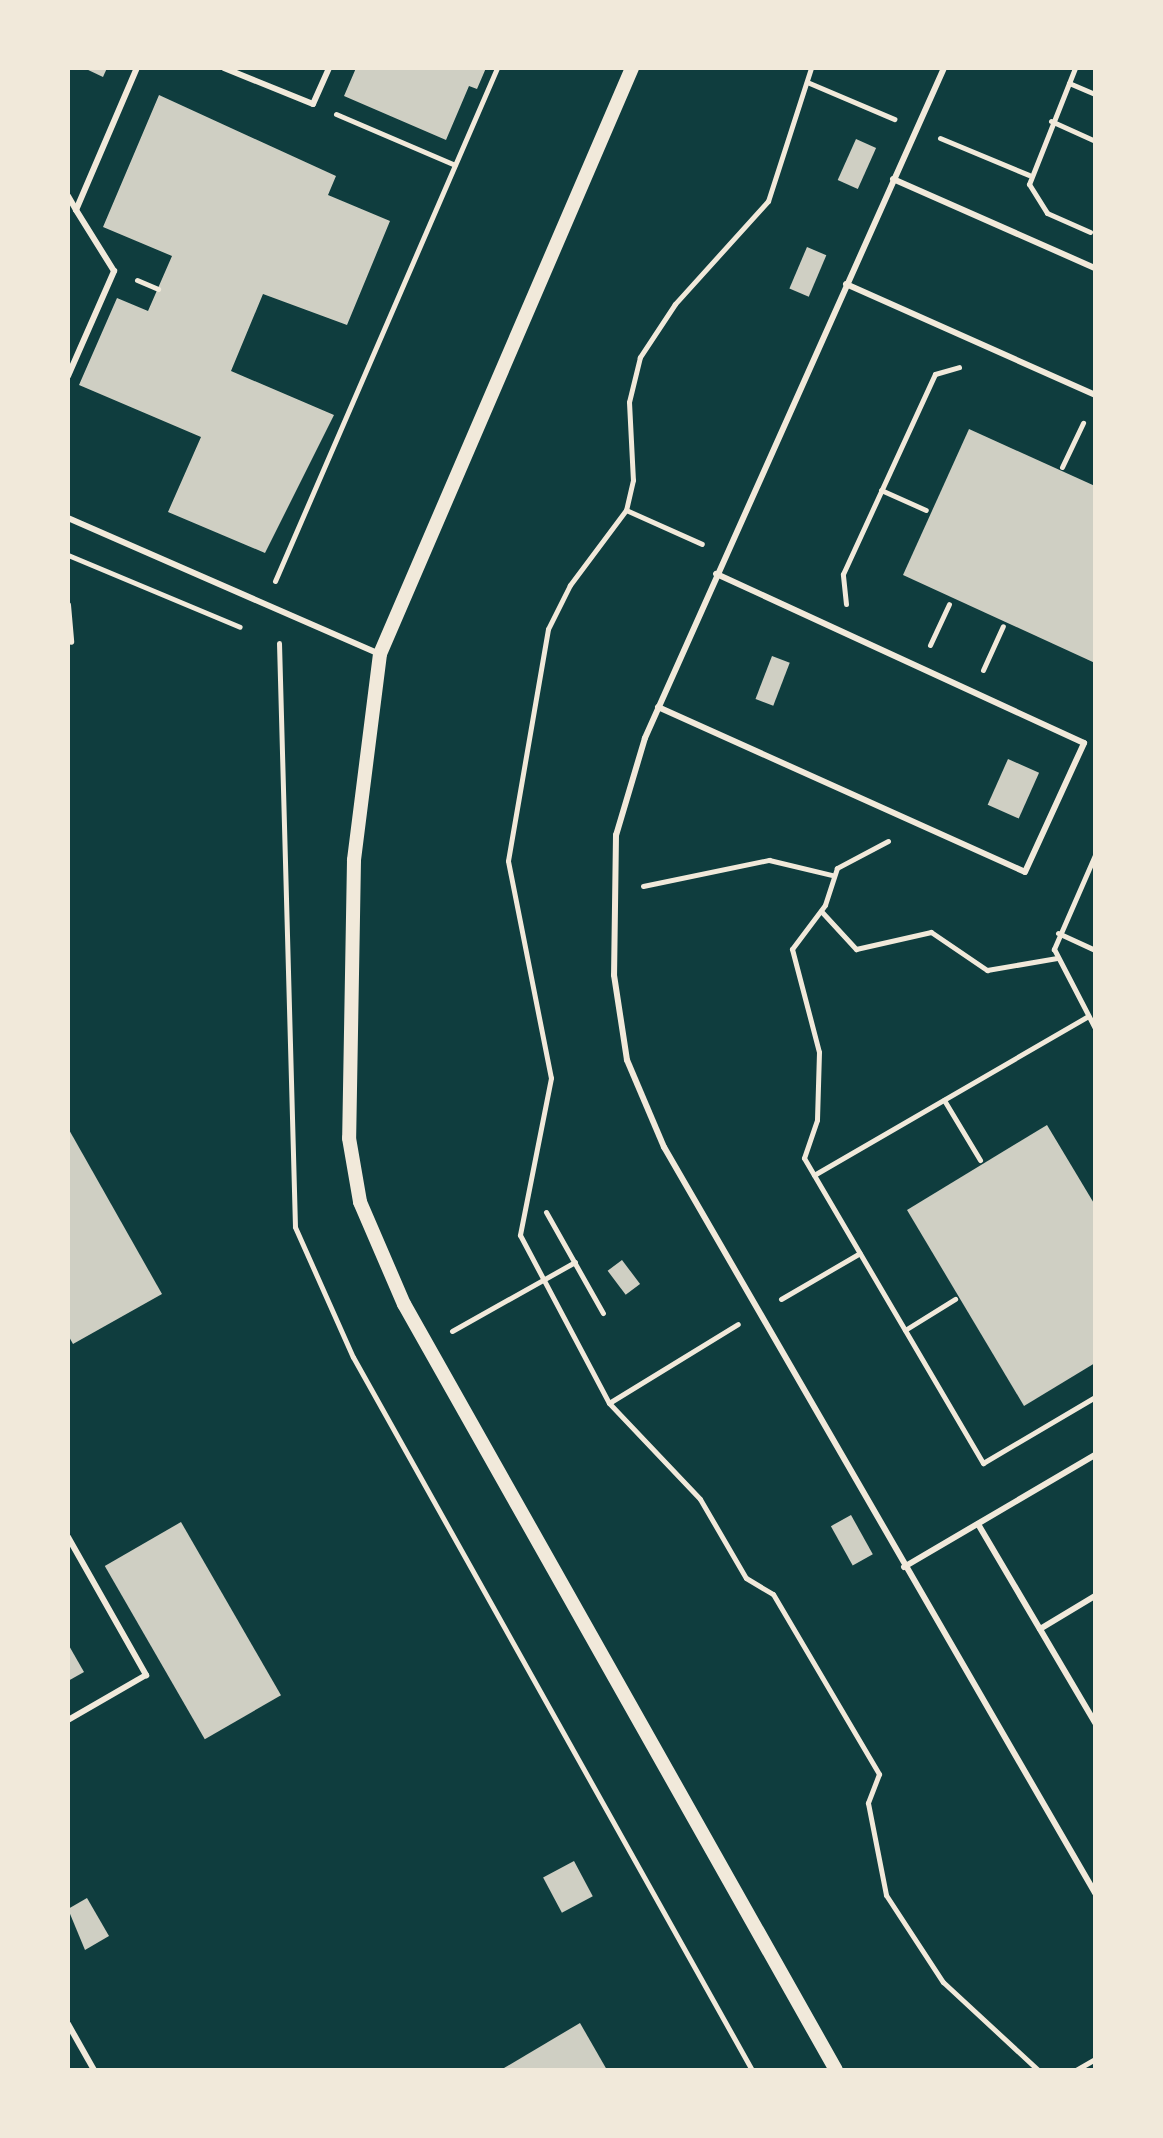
<!DOCTYPE html>
<style>
body{margin:0}
#map{position:relative;width:1163px;height:2138px;overflow:hidden;background:#0f3d3e;font-family:Arial,sans-serif}
div>[style]{position:absolute}
.building>*{inset:0;background:#cfcfc3;transform-origin:0 0}
.path>*{height:5px;margin:-2.5px;padding:0 2.5px;transform-origin:2.5px;border-radius:2.5px;background:#f1e9da}
.service>*{height:6px;margin:-3px;padding:0 3px;transform-origin:3px;border-radius:3px;background:#f1e9da}
.tertiary>*{height:14px;margin:-7px;padding:0 7px;transform-origin:7px;border-radius:7px;background:#f1e9da}
span{translate:-50% -50%;white-space:nowrap;text-align:center;line-height:1.15;-webkit-text-stroke:7px #f1e9da;paint-order:stroke}
.frame{position:absolute;inset:0;border:70px solid #f1e9da;pointer-events:none}
</style>
<div id="map">
<div class="building">
<div style="clip-path:polygon(84px 68px,107px 68px,103px 77px)"></div>
<div style="clip-path:polygon(356px 68px,486px 68px,477px 89px,469px 86px,446px 140px,344px 96px)"></div>
<div style="clip-path:polygon(159px 95px,336px 176px,328px 195px,390px 221px,347px 325px,263px 294px,231px 371px,334px 415px,265px 553px,168px 512px,201px 437px,79px 385px,117px 298px,148px 311px,172px 256px,103px 227px)"></div>
<div style="left:856px;top:139px;width:22px;height:45px;rotate:24deg"></div>
<div style="left:807px;top:247px;width:21px;height:45px;rotate:23deg"></div>
<div style="clip-path:polygon(969px 429px,1095px 486px,1095px 663px,903px 575px)"></div>
<div style="left:772px;top:656px;width:19px;height:46px;rotate:21deg"></div>
<div style="left:1008px;top:759px;width:34px;height:50px;rotate:24deg"></div>
<div style="clip-path:polygon(1047px 1125px,1095px 1205px,1095px 1363px,1024px 1406px,907px 1210px)"></div>
<div style="clip-path:polygon(68px 1128px,162px 1294px,73px 1344px,68px 1335px)"></div>
<div style="left:622px;top:1260px;width:30px;height:18px;rotate:53deg"></div>
<div style="left:851px;top:1515px;width:45px;height:23px;rotate:61deg"></div>
<div style="left:181px;top:1522px;width:200px;height:88px;rotate:60deg"></div>
<div style="clip-path:polygon(68px 1644px,84px 1672px,68px 1681px)"></div>
<div style="left:574px;top:1861px;width:40px;height:35px;rotate:62deg"></div>
<div style="clip-path:polygon(87px 1898px,109px 1936px,85px 1950px,68px 1909px)"></div>
<div style="clip-path:polygon(580px 2023px,607px 2070px,505px 2070px,504px 2068px)"></div>
</div>
<div class="path">
<div style="left:811px;top:68px;width:140px;rotate:107.9deg"></div>
<div style="left:768px;top:201px;width:139px;rotate:132.1deg"></div>
<div style="left:675px;top:304px;width:64px;rotate:123.4deg"></div>
<div style="left:640px;top:357px;width:46px;rotate:103.7deg"></div>
<div style="left:629px;top:402px;width:78px;rotate:87.1deg"></div>
<div style="left:633px;top:480px;width:31px;rotate:103deg"></div>
<div style="left:626px;top:510px;width:94px;rotate:126.7deg"></div>
<div style="left:570px;top:585px;width:49px;rotate:116.6deg"></div>
<div style="left:548px;top:629px;width:235px;rotate:99.8deg"></div>
<div style="left:508px;top:861px;width:221px;rotate:78.8deg"></div>
<div style="left:551px;top:1078px;width:160px;rotate:101.2deg"></div>
<div style="left:520px;top:1235px;width:190px;rotate:62.1deg"></div>
<div style="left:609px;top:1403px;width:132px;rotate:46.5deg"></div>
<div style="left:700px;top:1499px;width:91px;rotate:59.8deg"></div>
<div style="left:746px;top:1578px;width:31px;rotate:31deg"></div>
<div style="left:773px;top:1594px;width:209px;rotate:59.5deg"></div>
<div style="left:879px;top:1774px;width:31px;rotate:111deg"></div>
<div style="left:868px;top:1803px;width:94px;rotate:78.9deg"></div>
<div style="left:886px;top:1895px;width:104px;rotate:56.8deg"></div>
<div style="left:943px;top:1982px;width:129px;rotate:42.8deg"></div>
<div style="left:1075px;top:68px;width:125px;rotate:111.6deg"></div>
<div style="left:1029px;top:184px;width:34px;rotate:58deg"></div>
<div style="left:1047px;top:213px;width:47px;rotate:23.8deg"></div>
<div style="left:807px;top:82px;width:95px;rotate:23deg"></div>
<div style="left:1069px;top:83px;width:28px;rotate:23deg"></div>
<div style="left:336px;top:114px;width:129px;rotate:23.2deg"></div>
<div style="left:1051px;top:121px;width:48px;rotate:24.4deg"></div>
<div style="left:940px;top:138px;width:96px;rotate:22.6deg"></div>
<div style="left:137px;top:280px;width:23px;rotate:23deg"></div>
<div style="left:1062px;top:467px;width:49px;rotate:-64.5deg"></div>
<div style="left:881px;top:490px;width:49px;rotate:24deg"></div>
<div style="left:626px;top:510px;width:83px;rotate:24.1deg"></div>
<div style="left:68px;top:555px;width:186px;rotate:22.7deg"></div>
<div style="left:275px;top:581px;width:559px;rotate:-66.6deg"></div>
<div style="left:846px;top:604px;width:30px;rotate:-96deg"></div>
<div style="left:843px;top:574px;width:220px;rotate:-65.3deg"></div>
<div style="left:935px;top:374px;width:25px;rotate:-16deg"></div>
<div style="left:279px;top:643px;width:584px;rotate:88.43deg"></div>
<div style="left:295px;top:1227px;width:142px;rotate:66deg"></div>
<div style="left:353px;top:1357px;width:817px;rotate:60.77deg"></div>
<div style="left:930px;top:645px;width:45px;rotate:-65.1deg"></div>
<div style="left:983px;top:670px;width:48px;rotate:-65.6deg"></div>
<div style="left:888px;top:841px;width:58px;rotate:152.1deg"></div>
<div style="left:837px;top:868px;width:39px;rotate:108deg"></div>
<div style="left:825px;top:905px;width:55px;rotate:126.9deg"></div>
<div style="left:792px;top:949px;width:106px;rotate:75.3deg"></div>
<div style="left:819px;top:1052px;width:68px;rotate:91.7deg"></div>
<div style="left:817px;top:1120px;width:40px;rotate:108.9deg"></div>
<div style="left:804px;top:1158px;width:354px;rotate:59.6deg"></div>
<div style="left:983px;top:1463px;width:130px;rotate:-30.5deg"></div>
<div style="left:1095px;top:855px;width:103px;rotate:113.6deg"></div>
<div style="left:1054px;top:949px;width:89px;rotate:62.6deg"></div>
<div style="left:643px;top:886px;width:129px;rotate:-11.7deg"></div>
<div style="left:769px;top:860px;width:65px;rotate:13.4deg"></div>
<div style="left:821px;top:911px;width:52px;rotate:47.4deg"></div>
<div style="left:856px;top:949px;width:77px;rotate:-12.8deg"></div>
<div style="left:931px;top:932px;width:68px;rotate:34.2deg"></div>
<div style="left:987px;top:970px;width:71px;rotate:-9.7deg"></div>
<div style="left:1058px;top:933px;width:41px;rotate:24.7deg"></div>
<div style="left:944px;top:1100px;width:70px;rotate:59deg"></div>
<div style="left:814px;top:1175px;width:317px;rotate:-30.1deg"></div>
<div style="left:546px;top:1212px;width:116px;rotate:60.6deg"></div>
<div style="left:781px;top:1299px;width:91px;rotate:-30.2deg"></div>
<div style="left:905px;top:1330px;width:59px;rotate:-31.8deg"></div>
<div style="left:452px;top:1331px;width:141px;rotate:-29.3deg"></div>
<div style="left:609px;top:1403px;width:151px;rotate:-31.5deg"></div>
<div style="left:1095px;top:1652px;width:3px;rotate:90deg"></div>
<div style="left:1076px;top:2070px;width:22px;rotate:-30deg"></div>
</div>
<div class="service">
<div style="left:224px;top:68px;width:96px;rotate:22deg"></div>
<div style="left:313px;top:104px;width:39px;rotate:-66deg"></div>
<div style="left:944px;top:68px;width:734px;rotate:114.05deg"></div>
<div style="left:645px;top:738px;width:101px;rotate:106.6deg"></div>
<div style="left:616px;top:835px;width:140px;rotate:90.8deg"></div>
<div style="left:614px;top:975px;width:86px;rotate:81.3deg"></div>
<div style="left:627px;top:1060px;width:95px;rotate:67deg"></div>
<div style="left:664px;top:1147px;width:862px;rotate:59.98deg"></div>
<div style="left:893px;top:179px;width:221px;rotate:23.8deg"></div>
<div style="left:68px;top:196px;width:16px;rotate:60deg"></div>
<div style="left:846px;top:284px;width:273px;rotate:24deg"></div>
<div style="left:68px;top:376px;width:115px;rotate:-66.3deg"></div>
<div style="left:114px;top:271px;width:72px;rotate:-121.9deg"></div>
<div style="left:76px;top:210px;width:155px;rotate:-66.8deg"></div>
<div style="left:68px;top:518px;width:340px;rotate:23.6deg"></div>
<div style="left:68px;top:605px;width:37px;rotate:85deg"></div>
<div style="left:658px;top:707px;width:402px;rotate:24.2deg"></div>
<div style="left:1025px;top:872px;width:142px;rotate:-65.4deg"></div>
<div style="left:1084px;top:743px;width:405px;rotate:-155.3deg"></div>
<div style="left:978px;top:1524px;width:231px;rotate:59.5deg"></div>
<div style="left:68px;top:1537px;width:159px;rotate:60.5deg"></div>
<div style="left:146px;top:1675px;width:90px;rotate:150deg"></div>
<div style="left:904px;top:1567px;width:221px;rotate:-30.4deg"></div>
<div style="left:1040px;top:1629px;width:64px;rotate:-31deg"></div>
<div style="left:68px;top:2024px;width:53px;rotate:60.5deg"></div>
</div>
<div class="tertiary">
<div style="left:632px;top:68px;width:638px;rotate:113.27deg"></div>
<div style="left:380px;top:654px;width:208px;rotate:97.2deg"></div>
<div style="left:354px;top:860px;width:278px;rotate:91deg"></div>
<div style="left:349px;top:1138px;width:65px;rotate:80.2deg"></div>
<div style="left:360px;top:1202px;width:111px;rotate:66.7deg"></div>
<div style="left:404px;top:1304px;width:879px;rotate:60.58deg"></div>
</div>
<div class="frame"></div>
</div>
